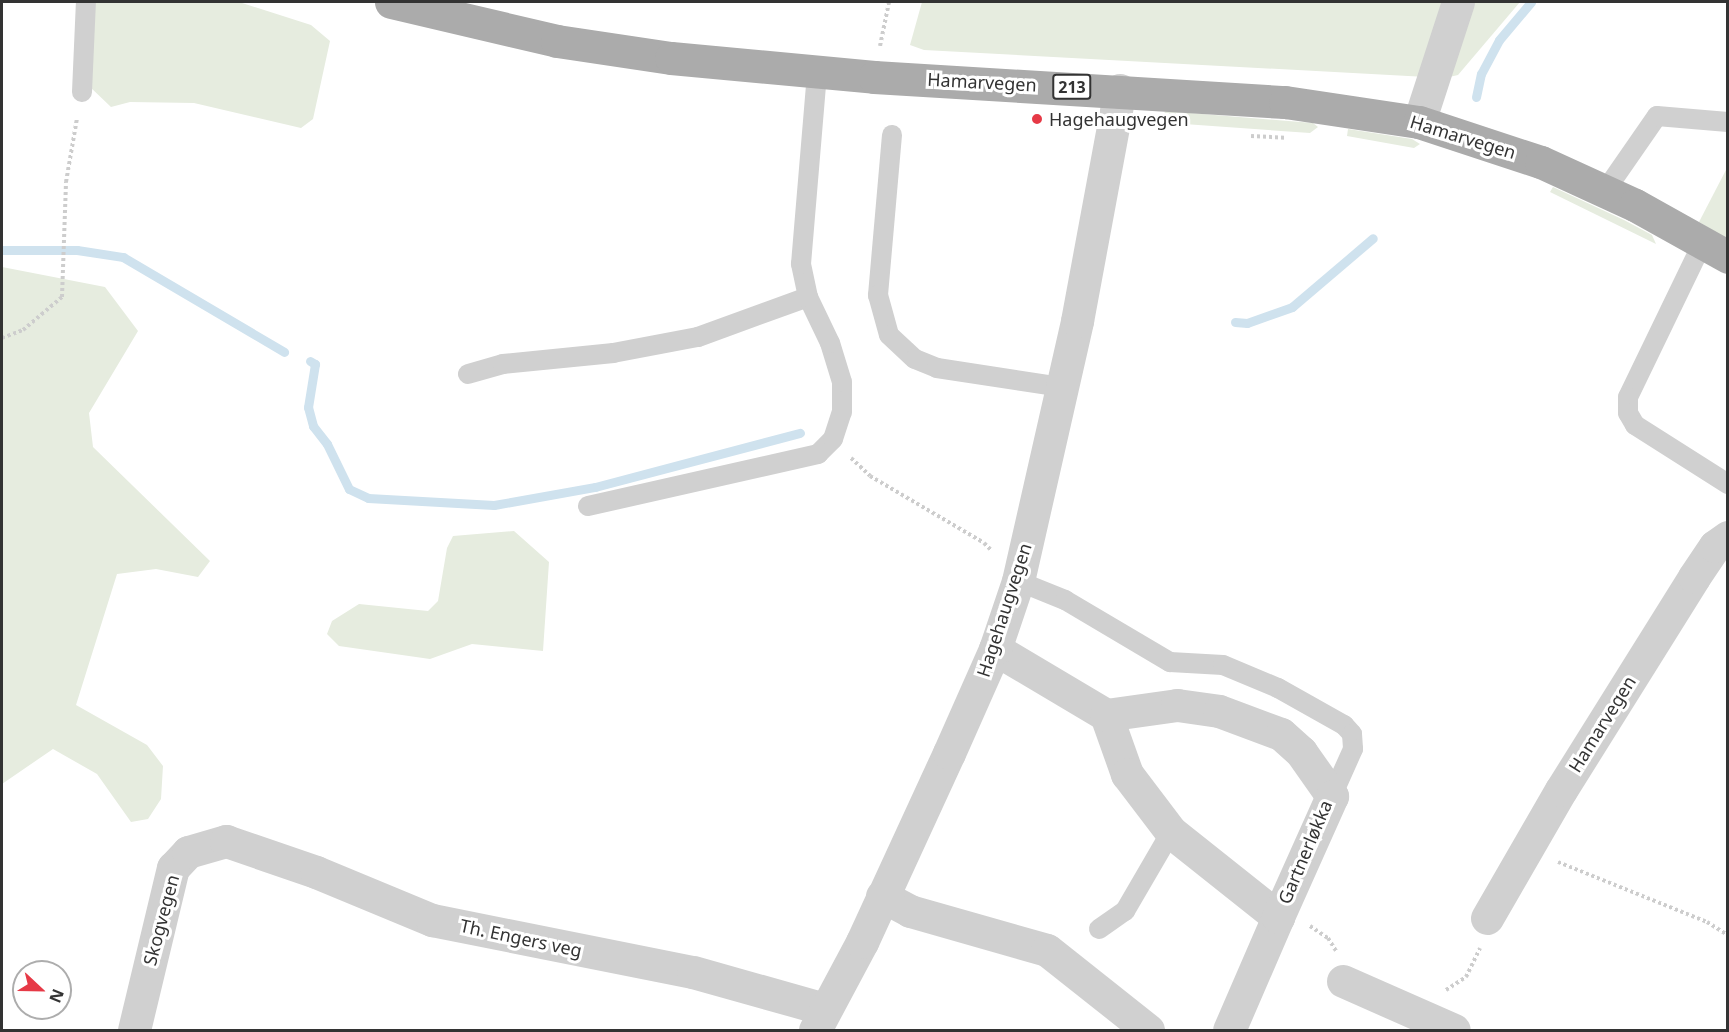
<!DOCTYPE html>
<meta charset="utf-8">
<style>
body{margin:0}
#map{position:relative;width:1729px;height:1032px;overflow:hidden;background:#fff;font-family:"Noto Sans",sans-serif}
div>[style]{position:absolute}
.green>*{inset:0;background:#e6ecdf}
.stream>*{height:9px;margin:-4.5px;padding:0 4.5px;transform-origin:4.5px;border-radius:4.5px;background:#cfe2ee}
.path>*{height:4px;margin-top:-2px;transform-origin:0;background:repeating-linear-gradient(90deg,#cdcdcd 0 3px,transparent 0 6px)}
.lane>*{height:20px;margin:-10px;padding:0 10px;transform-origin:10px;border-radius:10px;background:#d0d0d0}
.street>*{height:33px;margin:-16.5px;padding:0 16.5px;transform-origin:16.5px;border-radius:16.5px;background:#d0d0d0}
.primary>*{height:33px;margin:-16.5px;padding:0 16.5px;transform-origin:16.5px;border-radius:16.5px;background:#ababab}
.dots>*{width:16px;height:16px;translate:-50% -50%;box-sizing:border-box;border:3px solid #fff;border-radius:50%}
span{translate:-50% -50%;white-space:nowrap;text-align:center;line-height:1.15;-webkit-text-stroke:6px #fff;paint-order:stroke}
.shield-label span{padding:2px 4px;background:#fff;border:2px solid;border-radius:4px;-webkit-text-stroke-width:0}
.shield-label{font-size:16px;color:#333;font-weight:700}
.street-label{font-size:18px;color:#333}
.poi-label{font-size:18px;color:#333}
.left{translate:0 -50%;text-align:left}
.frame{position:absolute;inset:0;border:3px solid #333;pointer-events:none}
.north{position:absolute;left:12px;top:960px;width:60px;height:60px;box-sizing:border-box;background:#fff;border:2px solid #adadad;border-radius:50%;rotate:112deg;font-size:16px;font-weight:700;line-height:24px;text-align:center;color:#333}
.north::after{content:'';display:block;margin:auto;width:21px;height:27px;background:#e63946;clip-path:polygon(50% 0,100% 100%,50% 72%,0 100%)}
</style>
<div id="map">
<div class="green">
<div style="clip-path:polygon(95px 2px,239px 2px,311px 25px,330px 41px,313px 119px,301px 128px,194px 103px,130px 102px,111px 107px,89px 86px)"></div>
<div style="clip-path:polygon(922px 2px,1520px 2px,1458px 75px,1445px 78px,924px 50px,910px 45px)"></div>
<div style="clip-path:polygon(1166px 111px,1313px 123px,1318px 127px,1310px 133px,1156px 122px)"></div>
<div style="clip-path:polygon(1348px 129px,1412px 139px,1420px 144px,1414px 148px,1347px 136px)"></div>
<div style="clip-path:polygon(1727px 168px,1727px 239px,1699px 222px)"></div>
<div style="clip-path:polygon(1553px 187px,1624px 220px,1652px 235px,1656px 244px,1550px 192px)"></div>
<div style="clip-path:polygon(2px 267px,105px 287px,138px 331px,89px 413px,93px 447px,210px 561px,198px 577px,156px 569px,117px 574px,76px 705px,147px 745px,163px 766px,161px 799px,148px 819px,131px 822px,97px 774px,53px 749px,2px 784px)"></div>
<div style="clip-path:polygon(514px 531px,549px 562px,543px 651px,472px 644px,430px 659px,339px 646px,327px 634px,332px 621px,359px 604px,428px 611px,438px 601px,447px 548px,453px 536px)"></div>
</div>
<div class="stream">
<div style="left:1476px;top:97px;width:24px;rotate:-78deg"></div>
<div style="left:1481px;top:74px;width:38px;rotate:-62deg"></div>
<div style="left:1499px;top:40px;width:50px;rotate:-49.9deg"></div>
<div style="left:2px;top:250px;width:75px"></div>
<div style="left:77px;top:250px;width:47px;rotate:8.7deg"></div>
<div style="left:123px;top:257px;width:187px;rotate:30.5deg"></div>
<div style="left:1235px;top:322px;width:12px;rotate:5deg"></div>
<div style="left:1247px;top:323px;width:48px;rotate:-19.6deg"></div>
<div style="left:1292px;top:307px;width:106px;rotate:-40.4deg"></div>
<div style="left:310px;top:361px;width:6px;rotate:31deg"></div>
<div style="left:315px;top:364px;width:44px;rotate:99.2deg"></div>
<div style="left:308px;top:407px;width:20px;rotate:75deg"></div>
<div style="left:313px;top:426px;width:23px;rotate:52deg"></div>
<div style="left:327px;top:444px;width:50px;rotate:63.9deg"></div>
<div style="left:349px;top:489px;width:21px;rotate:25deg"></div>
<div style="left:368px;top:498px;width:126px;rotate:3.2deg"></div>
<div style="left:494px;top:505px;width:103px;rotate:-10.1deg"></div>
<div style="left:595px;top:487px;width:212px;rotate:-14.8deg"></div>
</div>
<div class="path">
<div style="left:880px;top:46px;width:45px;rotate:-78.4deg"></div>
<div style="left:1251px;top:136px;width:34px;rotate:3deg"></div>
<div style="left:2px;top:338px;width:22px;rotate:-21deg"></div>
<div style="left:23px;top:330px;width:51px;rotate:-40.2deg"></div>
<div style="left:62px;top:297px;width:115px;rotate:-88deg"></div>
<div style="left:66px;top:182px;width:65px;rotate:-80.2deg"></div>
<div style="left:851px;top:458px;width:26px;rotate:43deg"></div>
<div style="left:870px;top:476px;width:132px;rotate:30.4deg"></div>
<div style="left:984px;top:543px;width:11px;rotate:45deg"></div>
<div style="left:1558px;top:862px;width:161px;rotate:21.9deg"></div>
<div style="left:1707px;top:922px;width:25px;rotate:32deg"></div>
<div style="left:1310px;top:926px;width:22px;rotate:34deg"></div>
<div style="left:1328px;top:938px;width:15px;rotate:58deg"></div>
<div style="left:1446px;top:990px;width:24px;rotate:-33deg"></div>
<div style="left:1466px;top:977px;width:32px;rotate:-64deg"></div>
</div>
<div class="lane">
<div style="left:82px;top:92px;width:90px;rotate:-87.5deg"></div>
<div style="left:892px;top:135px;width:161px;rotate:95deg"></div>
<div style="left:878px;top:295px;width:41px;rotate:74.6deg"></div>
<div style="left:889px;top:335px;width:35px;rotate:43deg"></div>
<div style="left:915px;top:359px;width:24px;rotate:22deg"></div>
<div style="left:937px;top:368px;width:125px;rotate:8.7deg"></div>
<div style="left:1605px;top:191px;width:91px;rotate:-55.3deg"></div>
<div style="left:1657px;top:116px;width:71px;rotate:4.8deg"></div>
<div style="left:1703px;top:242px;width:172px;rotate:115.8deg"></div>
<div style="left:1628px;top:397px;width:16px;rotate:90deg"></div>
<div style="left:1628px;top:413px;width:14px;rotate:60deg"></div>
<div style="left:1635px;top:425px;width:110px;rotate:32.4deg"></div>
<div style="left:468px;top:374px;width:36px;rotate:-16deg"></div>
<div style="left:503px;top:364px;width:111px;rotate:-5.7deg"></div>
<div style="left:613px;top:353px;width:86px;rotate:-10.7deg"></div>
<div style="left:698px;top:337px;width:117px;rotate:-20deg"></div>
<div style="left:588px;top:506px;width:236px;rotate:-12.7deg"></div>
<div style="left:818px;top:454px;width:21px;rotate:-45deg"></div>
<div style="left:833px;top:439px;width:28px;rotate:-72deg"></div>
<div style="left:842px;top:412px;width:30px;rotate:-90deg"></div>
<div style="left:842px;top:382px;width:41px;rotate:-107.1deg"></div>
<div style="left:830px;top:343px;width:51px;rotate:-115.6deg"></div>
<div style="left:808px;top:297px;width:34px;rotate:-102deg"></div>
<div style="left:801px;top:264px;width:193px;rotate:-85.2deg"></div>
<div style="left:1018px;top:581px;width:51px;rotate:22deg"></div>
<div style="left:1065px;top:600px;width:122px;rotate:30.6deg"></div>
<div style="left:1170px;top:662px;width:53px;rotate:3.2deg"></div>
<div style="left:1223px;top:665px;width:60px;rotate:22.7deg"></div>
<div style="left:1278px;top:688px;width:76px;rotate:29.3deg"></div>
<div style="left:1344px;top:725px;width:12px;rotate:48deg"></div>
<div style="left:1352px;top:734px;width:15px;rotate:86deg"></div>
<div style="left:1353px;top:749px;width:51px;rotate:114.1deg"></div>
<div style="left:1099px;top:929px;width:32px;rotate:-35deg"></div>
<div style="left:1125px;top:911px;width:91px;rotate:-59.8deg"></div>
</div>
<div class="street">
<div style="left:1419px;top:122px;width:126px;rotate:-72deg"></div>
<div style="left:995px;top:649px;width:129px;rotate:30.7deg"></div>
<div style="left:1106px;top:715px;width:63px;rotate:70.4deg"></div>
<div style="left:1127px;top:774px;width:73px;rotate:52.8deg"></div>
<div style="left:1171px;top:832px;width:137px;rotate:38.5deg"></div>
<div style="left:1278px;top:917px;width:123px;rotate:113.4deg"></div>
<div style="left:1106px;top:715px;width:72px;rotate:-8deg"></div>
<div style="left:1177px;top:705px;width:42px;rotate:8.1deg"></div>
<div style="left:1219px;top:711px;width:66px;rotate:20.4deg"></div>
<div style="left:1281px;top:734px;width:27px;rotate:42deg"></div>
<div style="left:1301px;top:752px;width:54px;rotate:54.8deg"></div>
<div style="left:1332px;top:796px;width:133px;rotate:114.1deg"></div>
<div style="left:882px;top:896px;width:32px;rotate:28deg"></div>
<div style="left:910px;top:911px;width:142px;rotate:15.9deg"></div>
<div style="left:1047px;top:950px;width:129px;rotate:38.4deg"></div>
<div style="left:1487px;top:918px;width:148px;rotate:-60deg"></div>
<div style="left:1561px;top:790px;width:251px;rotate:-58deg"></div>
<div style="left:1694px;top:577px;width:37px;rotate:-56deg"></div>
<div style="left:1715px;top:546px;width:16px;rotate:-35deg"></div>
<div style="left:1343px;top:981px;width:121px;rotate:23.8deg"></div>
<div style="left:134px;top:1030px;width:167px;rotate:-76.5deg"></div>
<div style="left:173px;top:868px;width:22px;rotate:-47deg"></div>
<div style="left:188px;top:852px;width:40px;rotate:-16deg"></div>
<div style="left:226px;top:841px;width:95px;rotate:19deg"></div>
<div style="left:316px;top:872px;width:126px;rotate:22.5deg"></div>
<div style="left:432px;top:920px;width:266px;rotate:11.3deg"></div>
<div style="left:693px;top:972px;width:137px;rotate:15.7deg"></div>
<div style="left:815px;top:1030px;width:100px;rotate:-61.9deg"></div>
<div style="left:862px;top:942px;width:208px;rotate:-65.3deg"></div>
<div style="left:949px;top:753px;width:114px;rotate:-66.1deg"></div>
<div style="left:995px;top:649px;width:72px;rotate:-71.3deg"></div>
<div style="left:1018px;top:581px;width:267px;rotate:-77.2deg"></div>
<div style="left:1077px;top:321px;width:235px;rotate:-79.5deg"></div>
</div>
<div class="primary">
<div style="left:391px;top:2px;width:171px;rotate:13.2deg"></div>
<div style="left:557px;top:41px;width:115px;rotate:8.5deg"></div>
<div style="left:671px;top:58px;width:204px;rotate:5.3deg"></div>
<div style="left:874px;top:77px;width:412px;rotate:3.5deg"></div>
<div style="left:1285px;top:102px;width:135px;rotate:8.5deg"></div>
<div style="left:1419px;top:122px;width:128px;rotate:18.2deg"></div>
<div style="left:1541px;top:162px;width:103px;rotate:24.6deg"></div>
<div style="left:1635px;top:205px;width:107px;rotate:29.2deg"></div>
</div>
<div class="dots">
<div style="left:1037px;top:119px;background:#e63946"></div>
</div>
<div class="shield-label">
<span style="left:1072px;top:87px">213</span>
</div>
<div class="street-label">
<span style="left:982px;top:82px;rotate:3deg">Hamarvegen</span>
<span style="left:1463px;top:137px;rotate:17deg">Hamarvegen</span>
<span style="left:1004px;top:610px;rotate:-72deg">Hagehaugvegen</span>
<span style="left:1602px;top:724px;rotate:-58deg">Hamarvegen</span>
<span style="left:1305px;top:852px;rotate:-67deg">Gartnerløkka</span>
<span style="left:161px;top:920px;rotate:-75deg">Skogvegen</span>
<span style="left:521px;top:938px;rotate:12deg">Th. Engers veg</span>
</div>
<div class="poi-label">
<span class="left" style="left:1049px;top:119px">Hagehaugvegen</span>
</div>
<div class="frame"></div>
<div class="north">N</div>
</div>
